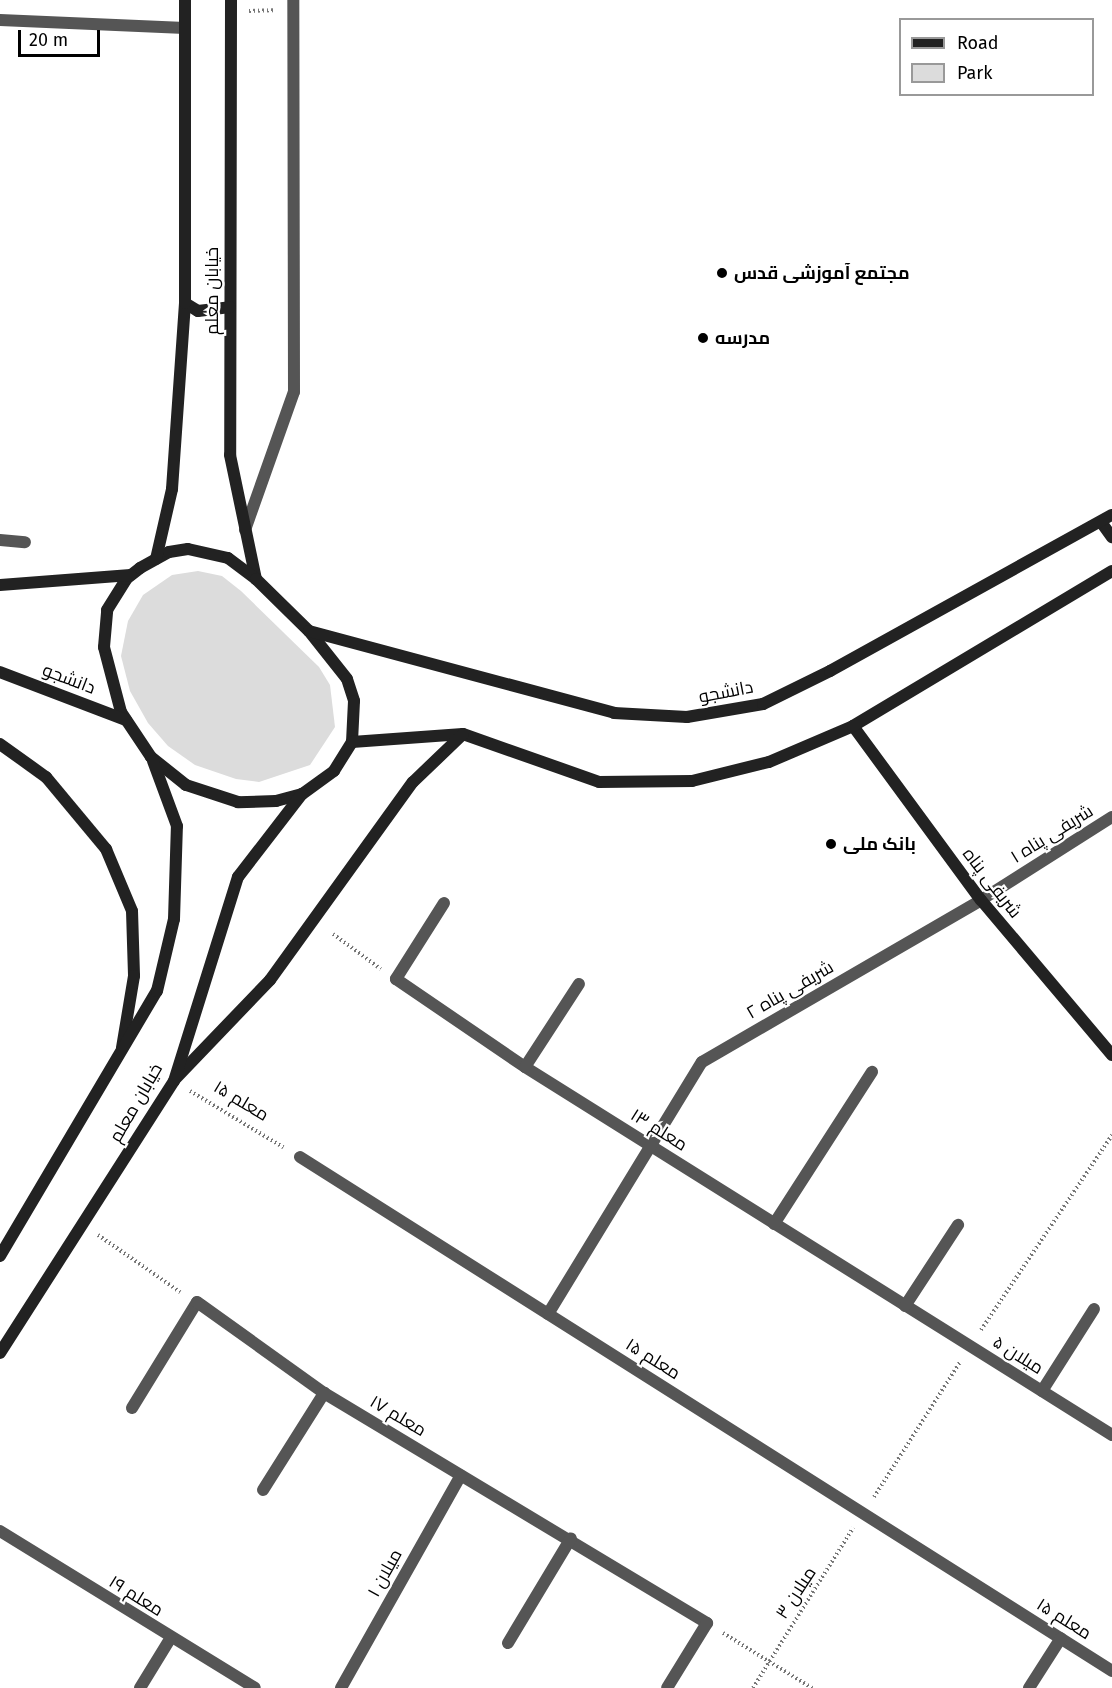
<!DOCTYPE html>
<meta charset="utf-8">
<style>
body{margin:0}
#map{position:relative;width:1112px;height:1688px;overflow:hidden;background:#fff;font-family:"Fira Sans",Cairo,sans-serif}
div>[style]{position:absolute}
.green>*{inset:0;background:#dcdcdc}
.path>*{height:4px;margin-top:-2px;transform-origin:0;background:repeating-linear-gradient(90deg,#777 0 1.5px,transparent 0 4.5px)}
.street>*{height:12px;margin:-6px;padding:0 6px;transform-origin:6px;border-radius:6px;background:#555}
.secondary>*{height:12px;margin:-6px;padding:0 6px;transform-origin:6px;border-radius:6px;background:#222}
.dots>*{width:16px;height:16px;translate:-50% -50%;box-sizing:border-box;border:3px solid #fff;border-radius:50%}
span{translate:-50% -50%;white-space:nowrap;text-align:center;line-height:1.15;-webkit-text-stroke:4.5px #fff;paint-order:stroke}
.poi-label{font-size:18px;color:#000;font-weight:700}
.left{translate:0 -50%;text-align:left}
.street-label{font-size:18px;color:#000}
.legend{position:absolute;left:899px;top:18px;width:195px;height:78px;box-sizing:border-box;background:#fff;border:2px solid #999;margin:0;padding:8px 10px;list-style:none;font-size:18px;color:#000}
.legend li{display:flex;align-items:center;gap:12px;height:30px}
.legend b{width:30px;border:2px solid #999}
.scale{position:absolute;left:18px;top:30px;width:82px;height:27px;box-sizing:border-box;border:3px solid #000;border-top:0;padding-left:8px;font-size:18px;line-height:21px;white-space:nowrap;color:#000;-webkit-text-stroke:4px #fff;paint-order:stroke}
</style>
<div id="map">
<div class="green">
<div style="clip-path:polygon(198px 571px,222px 576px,241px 591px,319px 667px,330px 685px,335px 727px,310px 765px,259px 782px,236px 779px,195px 765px,168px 746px,148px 723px,130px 691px,121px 656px,128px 621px,143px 595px,172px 575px)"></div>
</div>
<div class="path">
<div style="left:249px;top:11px;width:25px;rotate:-2deg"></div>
<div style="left:333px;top:934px;width:59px;rotate:36.1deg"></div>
<div style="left:190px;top:1091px;width:109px;rotate:31.1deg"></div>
<div style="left:98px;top:1235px;width:100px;rotate:34.8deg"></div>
<div style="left:981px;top:1330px;width:235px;rotate:-56.1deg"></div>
<div style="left:874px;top:1497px;width:160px;rotate:-57.5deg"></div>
<div style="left:723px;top:1633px;width:105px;rotate:31.7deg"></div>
<div style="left:753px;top:1688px;width:189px;rotate:-58deg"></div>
</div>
<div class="street">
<div style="left:0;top:20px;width:185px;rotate:2.5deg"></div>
<div style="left:245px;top:530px;width:146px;rotate:-70.5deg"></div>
<div style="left:294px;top:392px;width:392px;rotate:-90.1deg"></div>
<div style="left:0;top:540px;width:25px;rotate:5deg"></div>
<div style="left:444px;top:903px;width:90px;rotate:122.3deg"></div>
<div style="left:396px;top:979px;width:156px;rotate:34.3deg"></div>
<div style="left:525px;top:1067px;width:693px;rotate:32.08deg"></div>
<div style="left:525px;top:1067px;width:99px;rotate:-57deg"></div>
<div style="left:300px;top:1157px;width:961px;rotate:32.33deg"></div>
<div style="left:774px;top:1224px;width:181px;rotate:-57.2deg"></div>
<div style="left:905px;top:1306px;width:97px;rotate:-56.8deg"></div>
<div style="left:548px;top:1314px;width:295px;rotate:-58.6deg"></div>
<div style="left:702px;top:1062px;width:323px;rotate:-30.1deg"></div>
<div style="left:981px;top:900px;width:155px;rotate:-32.4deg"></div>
<div style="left:1042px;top:1391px;width:97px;rotate:-57.6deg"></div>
<div style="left:132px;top:1408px;width:124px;rotate:-58.5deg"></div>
<div style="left:197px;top:1302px;width:156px;rotate:35.6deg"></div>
<div style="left:324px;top:1393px;width:447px;rotate:31deg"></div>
<div style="left:707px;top:1623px;width:76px;rotate:121.6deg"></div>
<div style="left:263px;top:1490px;width:115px;rotate:-57.8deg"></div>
<div style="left:0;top:1531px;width:299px;rotate:31.6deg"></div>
<div style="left:508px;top:1643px;width:122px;rotate:-59deg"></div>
<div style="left:140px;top:1688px;width:57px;rotate:-58.5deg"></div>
<div style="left:341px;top:1688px;width:244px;rotate:-60.6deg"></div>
<div style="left:1029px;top:1688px;width:59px;rotate:-57.4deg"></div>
</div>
<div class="secondary">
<div style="left:231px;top:0;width:455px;rotate:90.1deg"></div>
<div style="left:230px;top:455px;width:127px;rotate:78.2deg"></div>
<div style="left:185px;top:303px;width:15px;rotate:32deg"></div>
<div style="left:198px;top:311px;width:32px;rotate:-7deg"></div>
<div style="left:1101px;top:522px;width:19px;rotate:54deg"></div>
<div style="left:188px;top:549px;width:41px;rotate:12.7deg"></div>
<div style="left:228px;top:558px;width:35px;rotate:37deg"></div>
<div style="left:256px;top:579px;width:74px;rotate:44.5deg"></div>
<div style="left:309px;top:631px;width:61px;rotate:51.6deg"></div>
<div style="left:347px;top:679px;width:23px;rotate:72deg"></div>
<div style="left:354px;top:701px;width:41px;rotate:92.8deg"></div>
<div style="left:352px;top:742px;width:34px;rotate:122deg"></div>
<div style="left:334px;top:771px;width:39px;rotate:144deg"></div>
<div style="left:302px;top:794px;width:27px;rotate:165deg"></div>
<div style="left:276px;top:801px;width:38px;rotate:178deg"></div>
<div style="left:238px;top:802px;width:55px;rotate:-161.9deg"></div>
<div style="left:186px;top:785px;width:45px;rotate:-141.3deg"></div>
<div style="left:151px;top:757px;width:54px;rotate:-123.7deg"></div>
<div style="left:121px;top:712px;width:67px;rotate:-104.7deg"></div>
<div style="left:104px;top:647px;width:37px;rotate:-85deg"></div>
<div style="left:107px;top:610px;width:36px;rotate:-58deg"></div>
<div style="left:126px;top:579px;width:18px;rotate:-38deg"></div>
<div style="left:140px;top:568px;width:33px;rotate:-29deg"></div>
<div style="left:169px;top:552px;width:19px;rotate:-9deg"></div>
<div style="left:156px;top:559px;width:72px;rotate:-77.1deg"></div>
<div style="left:172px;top:489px;width:186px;rotate:-86deg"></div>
<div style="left:185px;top:303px;width:303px;rotate:-90deg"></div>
<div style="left:0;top:585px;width:131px;rotate:-4.4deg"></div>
<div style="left:309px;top:631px;width:316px;rotate:15deg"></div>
<div style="left:614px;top:713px;width:73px;rotate:3.1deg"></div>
<div style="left:687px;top:717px;width:77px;rotate:-9.7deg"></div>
<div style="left:763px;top:704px;width:75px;rotate:-26.2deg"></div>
<div style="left:830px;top:671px;width:322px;rotate:-29deg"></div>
<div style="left:0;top:672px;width:135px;rotate:20.9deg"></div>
<div style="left:853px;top:726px;width:216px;rotate:53.7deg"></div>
<div style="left:981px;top:900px;width:203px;rotate:49.8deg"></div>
<div style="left:352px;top:742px;width:111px;rotate:-4.1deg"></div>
<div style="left:463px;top:734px;width:144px;rotate:19.4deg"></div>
<div style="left:599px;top:782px;width:93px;rotate:-0.6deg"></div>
<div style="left:692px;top:781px;width:79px;rotate:-13.9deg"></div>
<div style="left:769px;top:762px;width:91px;rotate:-23.2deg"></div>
<div style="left:853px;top:726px;width:302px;rotate:-30.9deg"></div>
<div style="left:0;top:744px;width:57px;rotate:35.7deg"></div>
<div style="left:46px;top:777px;width:94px;rotate:50.2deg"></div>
<div style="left:106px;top:849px;width:67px;rotate:67.2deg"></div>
<div style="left:132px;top:911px;width:65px;rotate:88.2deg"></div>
<div style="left:134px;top:976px;width:73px;rotate:99.5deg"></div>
<div style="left:176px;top:1078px;width:136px;rotate:-46.2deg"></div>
<div style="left:270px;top:980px;width:244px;rotate:-54.2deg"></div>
<div style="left:413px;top:782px;width:69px;rotate:-43.8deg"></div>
<div style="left:0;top:1256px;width:308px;rotate:-59.4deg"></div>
<div style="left:157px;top:991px;width:74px;rotate:-76.7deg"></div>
<div style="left:174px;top:919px;width:93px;rotate:-88.2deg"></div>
<div style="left:177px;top:826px;width:69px;rotate:-110.3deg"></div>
<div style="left:0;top:1353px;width:323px;rotate:-57.4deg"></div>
<div style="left:174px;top:1081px;width:214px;rotate:-72.6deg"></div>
<div style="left:238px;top:877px;width:105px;rotate:-52.4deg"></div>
</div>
<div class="dots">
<div style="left:722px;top:273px;background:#000"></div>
<div style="left:703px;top:338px;background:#000"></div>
<div style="left:831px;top:844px;background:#000"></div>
</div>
<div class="poi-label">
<span class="left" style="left:734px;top:273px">مجتمع آموزشی قدس</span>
<span class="left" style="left:715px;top:338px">مدرسه</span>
<span class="left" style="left:843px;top:844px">بانک ملی</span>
</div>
<div class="street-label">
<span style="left:212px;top:291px;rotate:-90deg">خیابان معلم</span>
<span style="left:69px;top:679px;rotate:21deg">دانشجو</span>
<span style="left:726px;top:692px;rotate:-11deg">دانشجو</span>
<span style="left:1052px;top:834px;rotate:-32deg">شریفی پناه ۱</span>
<span style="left:992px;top:883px;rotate:52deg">شریفی پناه</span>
<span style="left:790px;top:990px;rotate:-30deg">شریفی پناه ۲</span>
<span style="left:241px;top:1101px;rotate:31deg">معلم ۱۵</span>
<span style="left:136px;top:1103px;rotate:-60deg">خیابان معلم</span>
<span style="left:659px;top:1130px;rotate:32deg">معلم ۱۳</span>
<span style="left:1018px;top:1355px;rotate:32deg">میلان ۵</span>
<span style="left:653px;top:1359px;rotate:32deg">معلم ۱۵</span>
<span style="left:398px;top:1416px;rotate:31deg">معلم ۱۷</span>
<span style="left:385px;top:1573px;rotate:-61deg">میلان ۱</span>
<span style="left:796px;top:1593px;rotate:-57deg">میلان ۳</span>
<span style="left:136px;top:1596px;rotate:32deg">معلم ۱۹</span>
<span style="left:1064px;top:1619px;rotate:32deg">معلم ۱۵</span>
</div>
<ul class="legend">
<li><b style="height:8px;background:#222"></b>Road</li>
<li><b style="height:16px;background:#dcdcdc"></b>Park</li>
</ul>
<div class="scale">20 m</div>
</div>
